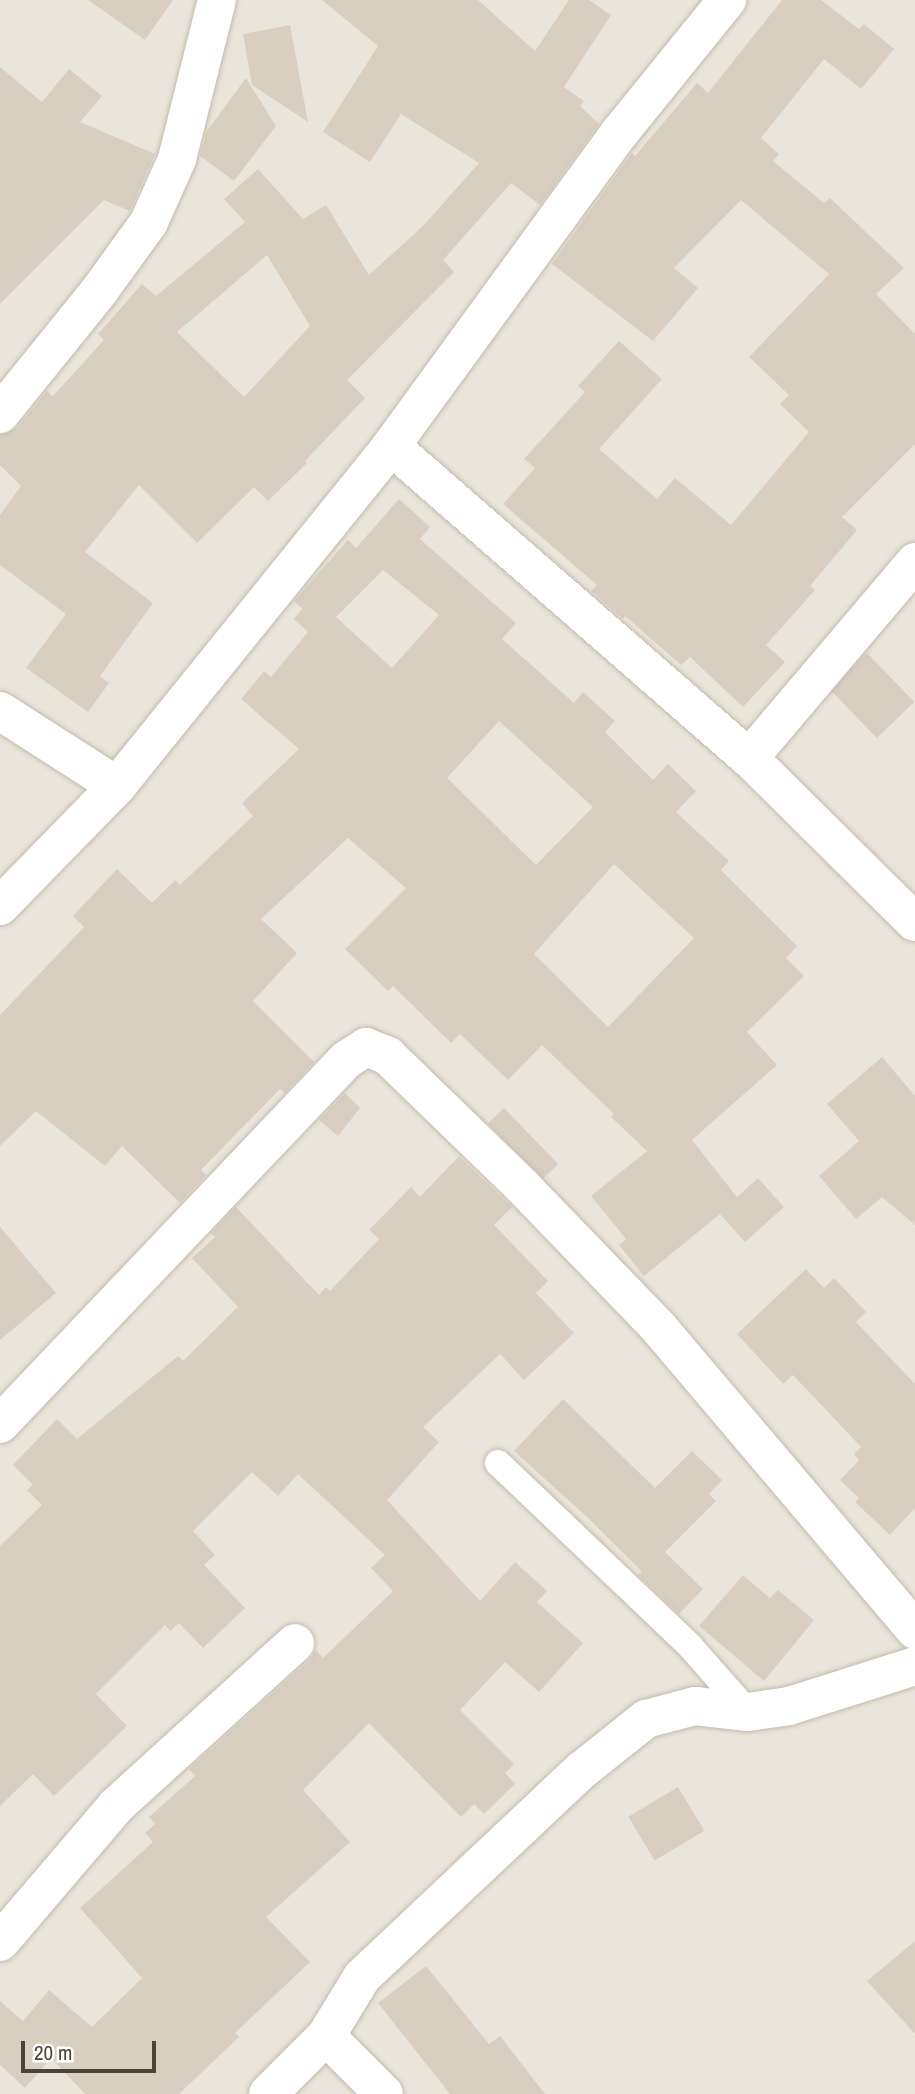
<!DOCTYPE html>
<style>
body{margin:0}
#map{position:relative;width:915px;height:2094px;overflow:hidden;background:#f6f3ec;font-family:"Archivo Narrow",sans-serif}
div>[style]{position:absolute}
.residential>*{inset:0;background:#eae5da;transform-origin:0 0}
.building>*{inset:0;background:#d8cfc1;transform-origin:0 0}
.roads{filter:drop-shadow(0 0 2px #c2bbae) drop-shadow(0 0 2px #c2bbae)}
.lane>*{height:26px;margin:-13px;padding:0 13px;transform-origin:13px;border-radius:13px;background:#fff}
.street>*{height:38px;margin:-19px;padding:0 19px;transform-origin:19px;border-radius:19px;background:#fff}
span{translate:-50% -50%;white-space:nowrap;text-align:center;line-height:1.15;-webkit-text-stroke:5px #fff;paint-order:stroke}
.scale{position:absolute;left:21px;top:2041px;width:135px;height:32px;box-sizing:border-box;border:4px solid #4b4439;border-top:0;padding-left:9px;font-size:21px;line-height:24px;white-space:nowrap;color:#4b4439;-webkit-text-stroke:5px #fff;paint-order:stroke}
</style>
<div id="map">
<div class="residential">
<div style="left:0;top:0;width:915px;height:2094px"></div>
</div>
<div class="building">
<div style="clip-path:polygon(88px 0,173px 0,145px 40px)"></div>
<div style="clip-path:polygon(evenodd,322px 0,478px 0,535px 51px,569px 0,589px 0,611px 15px,564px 87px,584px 101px,580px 106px,599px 124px,540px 205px,511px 183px,443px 260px,454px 272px,347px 380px,365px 398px,305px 461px,307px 463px,268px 501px,254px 487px,197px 543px,139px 485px,85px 552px,153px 603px,100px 676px,109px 683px,88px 712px,26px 668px,66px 614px,0 565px,0 515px,21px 486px,0 465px,0 435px,17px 428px,47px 391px,53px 396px,104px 340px,98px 334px,142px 284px,156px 296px,245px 222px,224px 199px,258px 169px,303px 219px,326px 205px,369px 275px,423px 226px,479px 163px,401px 114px,370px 162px,323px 132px,378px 46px,322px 0,267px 255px,310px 326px,244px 397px,177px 332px,267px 255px)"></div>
<div style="clip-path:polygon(782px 0,821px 0,859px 29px,864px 24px,894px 49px,861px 89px,824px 59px,761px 138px,779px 154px,773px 161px,824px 203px,830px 198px,904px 268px,876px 294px,915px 334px,915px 444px,842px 517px,857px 530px,810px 586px,815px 590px,766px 645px,785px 662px,743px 707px,690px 657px,681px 665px,625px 616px,623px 619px,591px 591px,597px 585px,503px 504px,535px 468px,524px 459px,585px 392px,578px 386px,619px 341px,662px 379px,599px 449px,657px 499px,675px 478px,731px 525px,809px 432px,780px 404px,789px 395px,749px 357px,829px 274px,741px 200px,674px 268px,698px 288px,653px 341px,552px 264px,632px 153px,635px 156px,697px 83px,708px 93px)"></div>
<div style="clip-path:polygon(290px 25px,308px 122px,252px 85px,243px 34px)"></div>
<div style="clip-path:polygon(0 67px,42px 102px,69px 69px,102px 96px,80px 122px,155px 154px,130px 211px,104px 200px,0 304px)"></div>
<div style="clip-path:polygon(246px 78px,276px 126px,234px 181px,200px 156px,207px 131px)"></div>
<div style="clip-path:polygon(evenodd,399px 499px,430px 527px,420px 539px,516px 623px,502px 639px,574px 703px,583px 692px,615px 721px,605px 732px,653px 780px,668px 764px,696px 791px,676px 812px,729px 861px,721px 870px,797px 946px,786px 958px,804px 976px,747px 1032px,777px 1065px,692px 1140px,737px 1197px,758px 1178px,784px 1207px,745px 1242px,720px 1214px,644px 1276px,619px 1245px,626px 1239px,591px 1196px,647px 1151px,611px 1117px,614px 1114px,542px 1045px,508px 1080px,460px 1034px,451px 1043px,393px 986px,388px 991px,345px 949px,406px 888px,348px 838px,261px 919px,297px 953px,253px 1001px,314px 1062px,285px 1093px,280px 1089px,201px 1170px,206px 1175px,180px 1203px,122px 1146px,105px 1166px,36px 1111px,0 1146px,0 1015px,84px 927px,73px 916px,117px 869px,152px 903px,175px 880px,180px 885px,253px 816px,242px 803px,299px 749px,241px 699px,264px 671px,271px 677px,308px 632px,294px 619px,302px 609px,294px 601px,348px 540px,356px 548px,399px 499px,383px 570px,439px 615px,392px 668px,336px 617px,383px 570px,399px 499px,499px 721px,593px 807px,536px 865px,447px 778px,499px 721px,399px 499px,614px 864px,694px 938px,608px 1027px,534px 954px,614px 864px)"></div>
<div style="left:867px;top:653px;width:68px;height:52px;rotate:46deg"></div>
<div style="clip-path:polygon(882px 1057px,915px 1096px,915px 1225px,882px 1197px,856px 1219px,819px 1176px,859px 1141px,827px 1104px)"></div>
<div style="clip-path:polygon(345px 1093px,360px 1108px,338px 1136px,319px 1120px)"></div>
<div style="left:504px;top:1108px;width:78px;height:22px;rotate:46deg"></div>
<div style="clip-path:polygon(459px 1156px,512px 1207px,494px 1225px,548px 1281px,536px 1293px,574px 1333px,524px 1380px,500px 1354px,423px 1427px,439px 1442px,387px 1500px,480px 1601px,515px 1562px,547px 1591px,537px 1602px,583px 1643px,539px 1692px,505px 1662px,460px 1710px,514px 1764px,505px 1773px,515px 1784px,484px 1814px,474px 1804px,461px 1817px,369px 1723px,303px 1790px,350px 1842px,266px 1917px,310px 1962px,235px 2033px,239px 2037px,179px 2094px,85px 2094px,51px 2058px,25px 2088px,0 2065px,0 2001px,23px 2021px,49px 1990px,92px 2027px,142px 1978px,80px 1908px,153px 1842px,145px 1833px,155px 1824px,149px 1817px,195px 1776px,189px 1769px,310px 1659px,316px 1650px,323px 1658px,393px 1591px,371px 1568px,385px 1555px,298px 1474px,278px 1496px,252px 1472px,193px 1531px,215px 1555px,204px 1565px,245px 1608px,203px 1648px,179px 1623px,170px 1631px,165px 1625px,96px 1694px,127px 1726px,54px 1796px,33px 1774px,0 1806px,0 1546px,42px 1505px,27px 1490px,33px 1485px,13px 1465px,57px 1419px,77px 1439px,178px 1356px,183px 1361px,238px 1307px,192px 1258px,215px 1237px,211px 1233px,236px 1207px,319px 1295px,326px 1287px,330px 1291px,379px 1239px,369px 1230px,411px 1187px,420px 1197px)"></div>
<div style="clip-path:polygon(0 1227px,56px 1293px,0 1340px)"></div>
<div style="clip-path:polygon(806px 1269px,824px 1288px,834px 1278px,866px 1312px,856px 1322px,915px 1384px,915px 1508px,890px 1535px,855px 1502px,859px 1498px,840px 1480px,859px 1460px,854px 1454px,861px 1447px,793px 1375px,783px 1384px,737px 1334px)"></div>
<div style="clip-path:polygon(563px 1399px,655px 1488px,692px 1451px,722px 1480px,709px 1494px,716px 1501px,665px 1552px,703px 1589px,679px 1614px,638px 1575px,642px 1572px,588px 1518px,514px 1451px)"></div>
<div style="clip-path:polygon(743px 1575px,770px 1598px,778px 1590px,814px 1620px,764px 1681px,699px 1626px)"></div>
<div style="left:678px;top:1787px;width:51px;height:58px;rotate:59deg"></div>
<div style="clip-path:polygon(915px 1941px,915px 2034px,867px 1981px)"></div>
<div style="clip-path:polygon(426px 1966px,489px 2044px,500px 2036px,545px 2094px,450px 2094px,378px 2003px)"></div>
</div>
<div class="roads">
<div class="lane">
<div style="left:498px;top:1463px;width:265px;rotate:43.6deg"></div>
<div style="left:690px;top:1646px;width:88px;rotate:48.7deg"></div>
</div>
<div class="street">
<div style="left:0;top:414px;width:159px;rotate:-51.1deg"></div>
<div style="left:100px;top:290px;width:84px;rotate:-54.2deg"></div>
<div style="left:149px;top:222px;width:69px;rotate:-66deg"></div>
<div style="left:177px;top:159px;width:164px;rotate:-75.9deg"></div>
<div style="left:391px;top:446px;width:475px;rotate:41.1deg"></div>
<div style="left:749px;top:758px;width:233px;rotate:44.7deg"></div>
<div style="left:0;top:711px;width:139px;rotate:32.7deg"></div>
<div style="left:749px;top:758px;width:257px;rotate:-49.7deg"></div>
<div style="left:0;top:906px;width:168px;rotate:-45.7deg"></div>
<div style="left:117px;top:786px;width:437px;rotate:-51.1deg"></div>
<div style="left:391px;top:446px;width:390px;rotate:-53.9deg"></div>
<div style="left:621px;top:131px;width:169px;rotate:-51deg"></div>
<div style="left:0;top:1424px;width:502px;rotate:-46.45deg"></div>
<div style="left:346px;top:1060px;width:24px;rotate:-33deg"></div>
<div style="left:366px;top:1047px;width:24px;rotate:22deg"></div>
<div style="left:388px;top:1056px;width:188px;rotate:44.1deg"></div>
<div style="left:523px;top:1187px;width:196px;rotate:46deg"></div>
<div style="left:659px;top:1328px;width:396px;rotate:49.7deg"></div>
<div style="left:0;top:1942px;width:179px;rotate:-49.5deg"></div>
<div style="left:116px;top:1806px;width:242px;rotate:-42.3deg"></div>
<div style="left:326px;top:2036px;width:82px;rotate:45deg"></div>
<div style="left:268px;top:2094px;width:82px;rotate:-45deg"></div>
<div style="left:326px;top:2036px;width:69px;rotate:-58.6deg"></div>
<div style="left:362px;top:1977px;width:302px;rotate:-43.3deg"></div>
<div style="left:582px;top:1770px;width:82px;rotate:-38.6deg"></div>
<div style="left:646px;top:1719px;width:51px;rotate:-14.9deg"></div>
<div style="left:695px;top:1706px;width:53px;rotate:6.5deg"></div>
<div style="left:748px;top:1712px;width:41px;rotate:-8.3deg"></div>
<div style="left:789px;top:1706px;width:132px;rotate:-17.6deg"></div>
</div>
</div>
<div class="scale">20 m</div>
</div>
